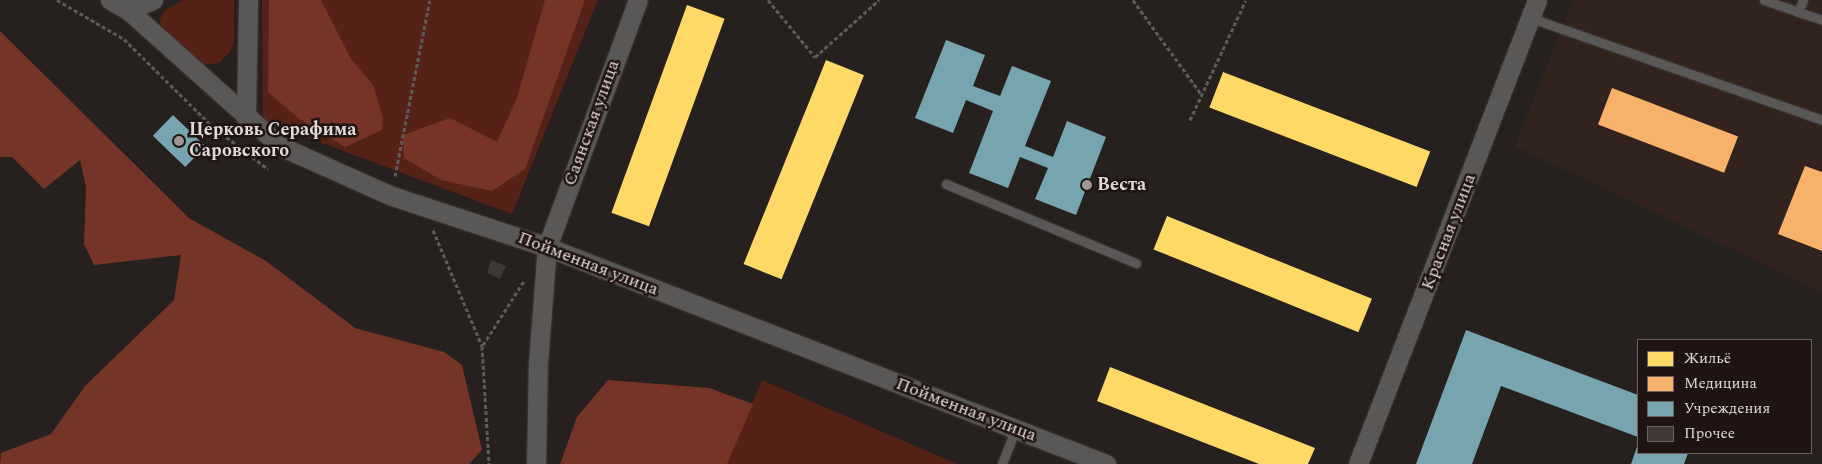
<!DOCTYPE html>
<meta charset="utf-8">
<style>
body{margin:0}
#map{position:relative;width:1822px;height:464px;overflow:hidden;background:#26201e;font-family:Spectral,serif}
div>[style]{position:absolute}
.built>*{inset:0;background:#33231e}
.green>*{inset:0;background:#562218}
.forest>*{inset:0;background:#763428}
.homes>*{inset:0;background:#ffd966;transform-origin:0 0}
.health>*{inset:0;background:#f6b26b;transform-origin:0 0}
.public>*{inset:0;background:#76a5af;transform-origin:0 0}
.building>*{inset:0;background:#3f3837}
.path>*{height:3px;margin-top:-1.5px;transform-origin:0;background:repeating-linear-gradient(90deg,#5e5b5a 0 4px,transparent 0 6.5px)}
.roads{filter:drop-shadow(0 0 1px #3f3b39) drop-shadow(0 0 1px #3f3b39)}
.lane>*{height:9px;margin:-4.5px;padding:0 4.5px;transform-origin:4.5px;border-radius:4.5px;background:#5a5757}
.street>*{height:19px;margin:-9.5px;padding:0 9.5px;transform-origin:9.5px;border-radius:9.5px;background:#5a5757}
.dots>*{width:14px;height:14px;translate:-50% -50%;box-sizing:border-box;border:2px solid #201412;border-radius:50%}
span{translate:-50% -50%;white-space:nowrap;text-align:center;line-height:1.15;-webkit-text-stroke:5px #201412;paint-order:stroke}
.street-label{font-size:18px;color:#e1d8d7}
.poi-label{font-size:18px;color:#e1d8d7;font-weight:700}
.left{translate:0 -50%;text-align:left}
.legend{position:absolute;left:1637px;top:339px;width:175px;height:115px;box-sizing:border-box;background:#201412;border:1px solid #6d6261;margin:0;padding:6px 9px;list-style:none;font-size:15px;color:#e1d8d7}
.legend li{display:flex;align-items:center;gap:10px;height:25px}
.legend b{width:25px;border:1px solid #6d6261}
</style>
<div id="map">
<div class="built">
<div style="clip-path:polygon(1573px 0,1822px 0,1822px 292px,1515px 146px)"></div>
</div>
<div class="green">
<div style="clip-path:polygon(183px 0,234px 0,234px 41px,231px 51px,219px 63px,203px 65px,166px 34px,161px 27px,160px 20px,165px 10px)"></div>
<div style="clip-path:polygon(262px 0,598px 0,512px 214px,263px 121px)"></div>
<div style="clip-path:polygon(762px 380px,957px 464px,727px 464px)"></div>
</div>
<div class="forest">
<div style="clip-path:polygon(269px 0,321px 0,351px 59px,373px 85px,383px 118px,382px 130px,345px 147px,298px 118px,268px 92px)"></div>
<div style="clip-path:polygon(545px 0,585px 0,525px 169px,492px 191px,441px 180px,404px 158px,403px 135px,450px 118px,497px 142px,517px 98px)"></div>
<div style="clip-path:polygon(0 31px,189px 218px,266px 261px,355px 328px,444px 352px,462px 365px,482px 450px,469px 464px,0 464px,1px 453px,51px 434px,85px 386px,174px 300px,181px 255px,94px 265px,84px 244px,86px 187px,80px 160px,44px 189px,12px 157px,0 157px)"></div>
<div style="clip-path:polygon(608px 380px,709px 388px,753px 404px,727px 464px,560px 464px,577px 417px)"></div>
</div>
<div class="homes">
<div style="left:687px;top:5px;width:40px;height:221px;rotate:20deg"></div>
<div style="left:826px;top:60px;width:41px;height:220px;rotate:22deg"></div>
<div style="left:1223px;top:72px;width:222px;height:38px;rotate:21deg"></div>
<div style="left:1167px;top:216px;width:221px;height:36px;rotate:22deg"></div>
<div style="clip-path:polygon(1110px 367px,1315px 448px,1308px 464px,1259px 464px,1097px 401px)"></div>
</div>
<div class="health">
<div style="left:1612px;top:88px;width:135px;height:39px;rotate:21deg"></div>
<div style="clip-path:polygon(1805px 166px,1822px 172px,1822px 251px,1778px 234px)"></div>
</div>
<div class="public">
<div style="clip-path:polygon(946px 40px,985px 55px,973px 86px,1000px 96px,1012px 66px,1051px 81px,1025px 146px,1053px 157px,1067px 121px,1106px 137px,1076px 215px,1035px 199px,1048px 168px,1020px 157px,1008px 188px,969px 173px,993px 111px,966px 100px,953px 133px,915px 118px)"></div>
<div style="left:173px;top:115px;width:45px;height:29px;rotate:44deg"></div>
<div style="clip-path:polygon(1466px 330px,1638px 395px,1638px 437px,1501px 386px,1472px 464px,1416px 464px)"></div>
<div style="clip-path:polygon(1638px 444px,1638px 453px,1688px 453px,1684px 464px,1631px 464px)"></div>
</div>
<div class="building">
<div style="clip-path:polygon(491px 260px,506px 266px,500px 279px,487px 273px)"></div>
</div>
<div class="path">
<div style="left:57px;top:0;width:78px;rotate:30.2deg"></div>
<div style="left:124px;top:39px;width:122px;rotate:44.7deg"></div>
<div style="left:211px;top:125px;width:72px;rotate:37.7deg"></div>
<div style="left:768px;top:0;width:74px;rotate:50.5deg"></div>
<div style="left:815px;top:57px;width:86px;rotate:-41.7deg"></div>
<div style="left:1133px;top:0;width:116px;rotate:54.1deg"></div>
<div style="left:1190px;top:120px;width:132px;rotate:-65deg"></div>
<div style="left:395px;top:176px;width:179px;rotate:-78.8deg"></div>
<div style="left:433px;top:230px;width:126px;rotate:67.1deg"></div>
<div style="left:482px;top:346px;width:118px;rotate:86.6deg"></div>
<div style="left:483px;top:345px;width:76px;rotate:-57.4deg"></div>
</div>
<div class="roads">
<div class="lane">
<div style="left:1764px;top:0;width:61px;rotate:19deg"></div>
<div style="left:1798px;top:12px;width:13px;rotate:-67deg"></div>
<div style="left:1531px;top:18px;width:308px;rotate:19.3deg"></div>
<div style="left:946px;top:184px;width:206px;rotate:22.6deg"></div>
<div style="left:1002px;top:464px;width:36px;rotate:-69deg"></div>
</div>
<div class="street">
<div style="left:110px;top:0;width:21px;rotate:29deg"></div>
<div style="left:128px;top:10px;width:204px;rotate:41.8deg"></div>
<div style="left:280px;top:146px;width:123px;rotate:24.1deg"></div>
<div style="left:392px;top:196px;width:163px;rotate:18.2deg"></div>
<div style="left:547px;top:247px;width:600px;rotate:21.22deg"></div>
<div style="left:128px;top:10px;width:27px;rotate:-22deg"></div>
<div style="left:246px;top:118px;width:118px;rotate:-89deg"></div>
<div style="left:536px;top:464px;width:101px;rotate:-88.9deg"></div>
<div style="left:538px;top:363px;width:116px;rotate:-85.6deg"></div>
<div style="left:547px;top:247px;width:263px;rotate:-69.8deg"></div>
<div style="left:1358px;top:464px;width:497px;rotate:-68.9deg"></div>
</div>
</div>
<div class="dots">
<div style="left:179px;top:141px;background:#a09896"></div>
<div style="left:1087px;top:185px;background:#a09896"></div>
</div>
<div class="street-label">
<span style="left:592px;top:123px;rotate:-70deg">Саянская улица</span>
<span style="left:1449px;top:232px;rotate:-69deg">Красная улица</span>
<span style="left:588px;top:264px;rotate:21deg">Пойменная улица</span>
<span style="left:966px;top:410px;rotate:21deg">Пойменная улица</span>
</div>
<div class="poi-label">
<span class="left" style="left:189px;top:141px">Церковь Серафима<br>Саровского</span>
<span class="left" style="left:1097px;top:185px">Веста</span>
</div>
<ul class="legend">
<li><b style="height:14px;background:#ffd966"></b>Жильё</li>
<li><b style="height:14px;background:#f6b26b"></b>Медицина</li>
<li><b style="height:14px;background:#76a5af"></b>Учреждения</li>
<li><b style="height:14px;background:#3f3837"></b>Прочее</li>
</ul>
</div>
